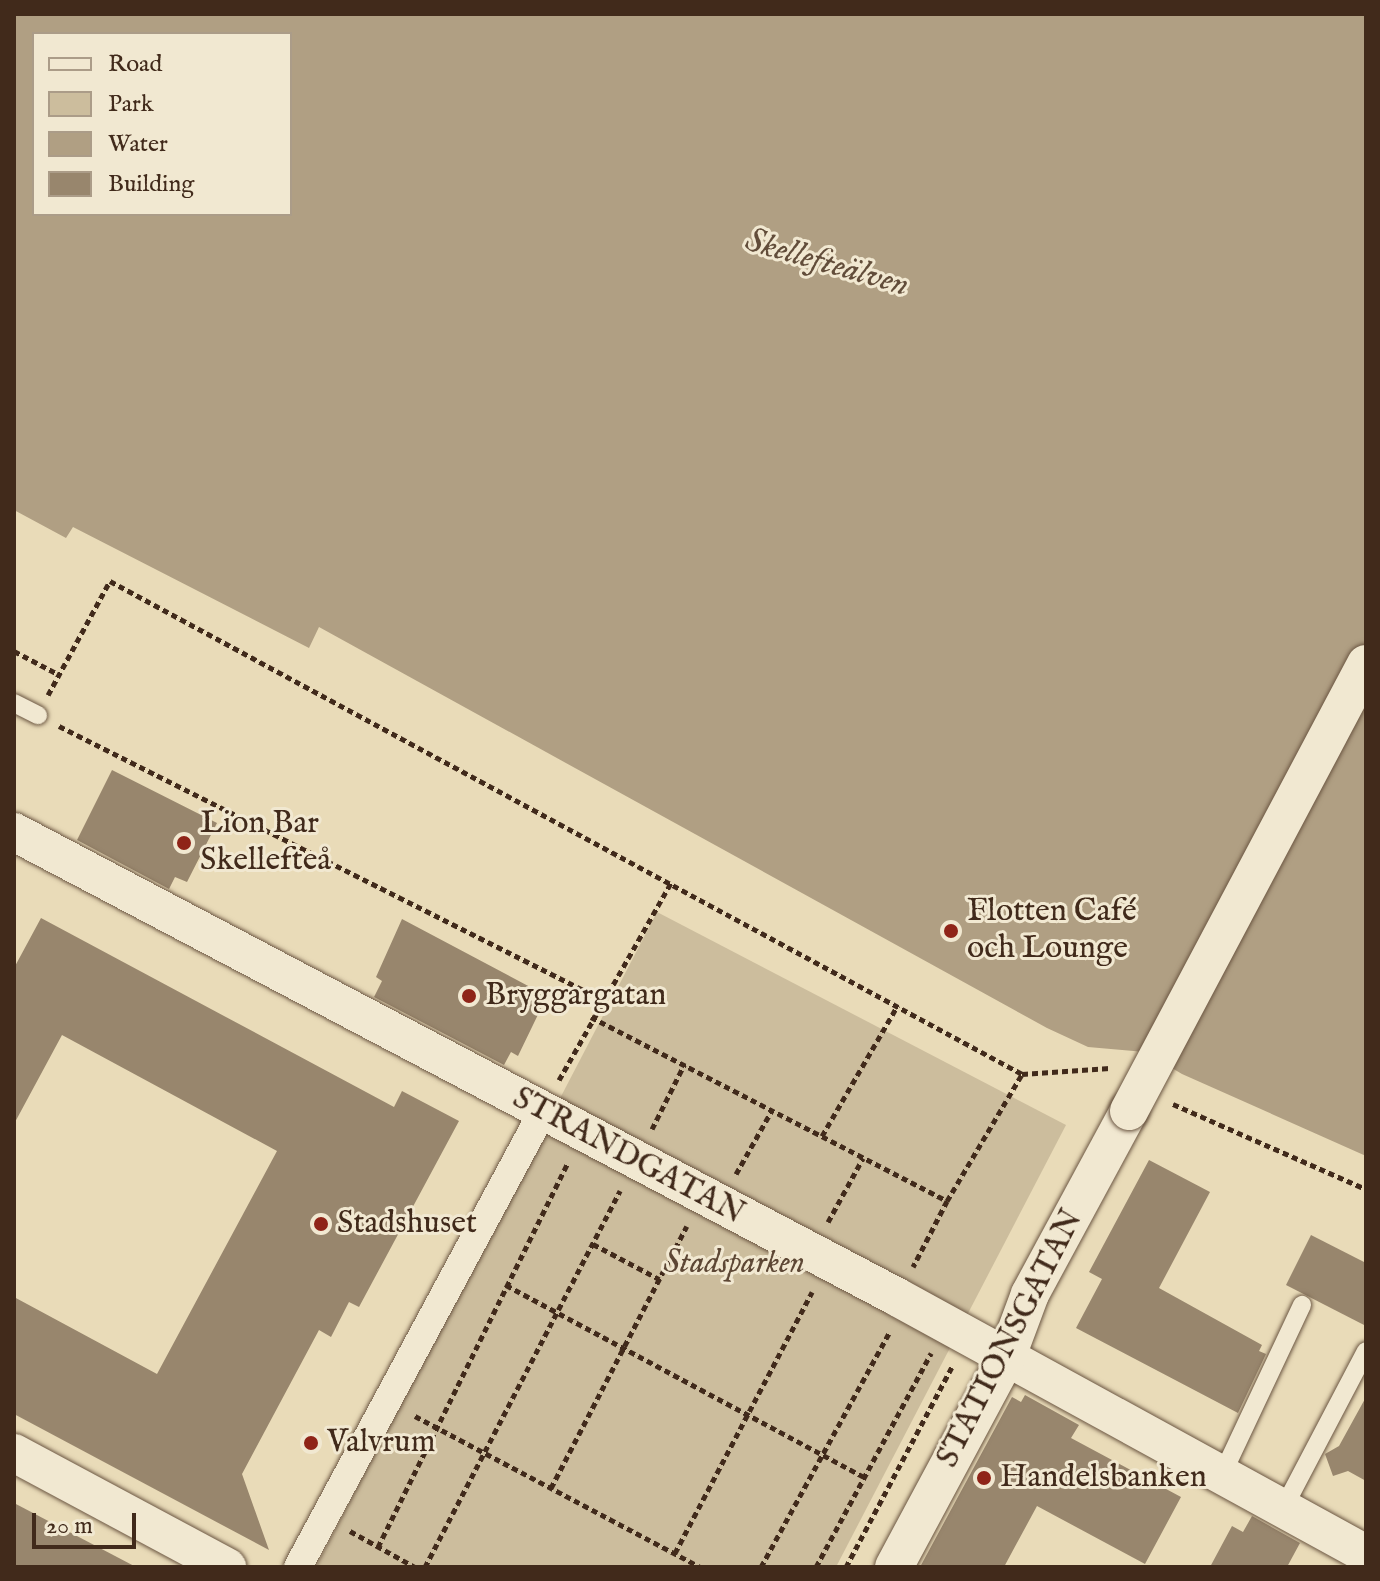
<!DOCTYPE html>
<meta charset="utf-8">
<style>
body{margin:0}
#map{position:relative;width:1380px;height:1581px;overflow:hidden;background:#e9dbb8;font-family:"IM FELL English",serif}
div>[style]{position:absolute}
.green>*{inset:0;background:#ccbd9d}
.water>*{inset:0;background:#b09f83}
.building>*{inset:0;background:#98866d}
.path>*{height:5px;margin-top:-2.5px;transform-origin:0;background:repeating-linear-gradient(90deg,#412a1b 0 6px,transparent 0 10px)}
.roads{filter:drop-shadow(0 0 2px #6b5642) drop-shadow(0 0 2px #6b5642)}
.service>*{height:18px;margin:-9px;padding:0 9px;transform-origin:9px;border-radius:9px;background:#f1e8d1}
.pedestrian>*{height:28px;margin:-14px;padding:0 14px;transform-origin:14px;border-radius:14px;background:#f1e8d1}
.minor>*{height:38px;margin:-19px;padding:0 19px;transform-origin:19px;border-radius:19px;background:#f1e8d1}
.bridges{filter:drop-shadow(0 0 2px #6b5642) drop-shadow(0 0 2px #6b5642)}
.minor-bridge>*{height:38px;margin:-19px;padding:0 19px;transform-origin:19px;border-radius:19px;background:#f1e8d1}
.dots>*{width:22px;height:22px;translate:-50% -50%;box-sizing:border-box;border:4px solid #f1e8d1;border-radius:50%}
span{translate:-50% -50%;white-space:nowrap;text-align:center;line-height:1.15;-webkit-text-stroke:6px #f1e8d1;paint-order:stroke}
.poi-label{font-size:32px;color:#412a1b}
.left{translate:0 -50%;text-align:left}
.street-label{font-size:32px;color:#412a1b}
.park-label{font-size:32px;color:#5d4735;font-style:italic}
.water-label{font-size:34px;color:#624d3a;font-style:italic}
.frame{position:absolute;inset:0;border:16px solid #412a1b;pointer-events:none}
.legend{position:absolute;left:32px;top:32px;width:260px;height:184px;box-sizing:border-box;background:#f1e8d1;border:2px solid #ab9c88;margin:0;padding:10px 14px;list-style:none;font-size:24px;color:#412a1b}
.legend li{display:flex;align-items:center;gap:16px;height:40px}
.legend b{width:40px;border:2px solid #ab9c88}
.scale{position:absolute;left:32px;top:1513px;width:104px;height:36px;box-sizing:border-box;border:4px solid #412a1b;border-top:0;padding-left:10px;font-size:24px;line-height:28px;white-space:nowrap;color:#412a1b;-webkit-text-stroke:6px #f1e8d1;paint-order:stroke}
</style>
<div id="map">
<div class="green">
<div style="clip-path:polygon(657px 912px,1066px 1125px,836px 1567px,316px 1567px)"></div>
</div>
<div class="water">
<div style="clip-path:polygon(evenodd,14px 14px,1366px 14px,1366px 1156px,1182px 1074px,1145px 1052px,1088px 1047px,1047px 1028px,319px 627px,309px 648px,73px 527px,66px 538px,14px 510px,14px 14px,34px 34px,290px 34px,290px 214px,34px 214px,34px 34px)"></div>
</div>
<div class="building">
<div style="clip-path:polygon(112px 770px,217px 823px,187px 882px,175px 877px,169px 889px,77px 840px)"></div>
<div style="clip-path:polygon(41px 918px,394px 1107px,402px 1091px,459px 1121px,359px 1307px,349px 1302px,331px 1337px,319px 1330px,242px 1474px,269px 1550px,14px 1414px,14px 1297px,157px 1374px,277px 1151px,62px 1035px,14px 1124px,14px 968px)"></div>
<div style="clip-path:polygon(402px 919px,547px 996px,518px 1056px,511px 1052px,504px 1065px,374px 997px,382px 981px,376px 977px)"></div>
<div style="clip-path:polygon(1149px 1160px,1210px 1192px,1159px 1288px,1262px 1345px,1259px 1351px,1266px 1354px,1238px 1413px,1076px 1328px,1102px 1279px,1089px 1272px)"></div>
<div style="clip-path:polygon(1311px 1235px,1366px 1263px,1366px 1326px,1286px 1285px)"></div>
<div style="clip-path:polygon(1025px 1395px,1079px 1425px,1071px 1438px,1181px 1497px,1145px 1564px,1037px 1506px,1004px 1567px,920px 1567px,1012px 1397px,1021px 1402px)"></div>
<div style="clip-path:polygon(1366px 1397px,1366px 1481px,1348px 1471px,1333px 1476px,1325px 1454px,1339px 1446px)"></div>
<div style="clip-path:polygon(14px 1503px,136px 1567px,14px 1567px)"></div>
<div style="clip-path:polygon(1252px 1516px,1300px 1543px,1287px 1567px,1210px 1567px,1232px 1526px,1243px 1532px)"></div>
</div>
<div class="path">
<div style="left:14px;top:651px;width:50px;rotate:27.6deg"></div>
<div style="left:48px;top:695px;width:130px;rotate:-61.5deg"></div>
<div style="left:110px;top:581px;width:1037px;rotate:28.39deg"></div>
<div style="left:1022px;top:1074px;width:88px;rotate:-3.9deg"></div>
<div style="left:59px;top:726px;width:607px;rotate:26.73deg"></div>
<div style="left:591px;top:1017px;width:401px;rotate:27.3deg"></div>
<div style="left:947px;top:1201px;width:74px;rotate:117.3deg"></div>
<div style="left:559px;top:1080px;width:227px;rotate:-60.4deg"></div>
<div style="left:1173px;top:1104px;width:211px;rotate:23.8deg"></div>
<div style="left:652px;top:1129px;width:72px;rotate:-63.4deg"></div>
<div style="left:822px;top:1136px;width:151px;rotate:-59.9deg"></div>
<div style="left:736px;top:1174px;width:73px;rotate:-60.6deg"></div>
<div style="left:947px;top:1201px;width:147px;rotate:-59.4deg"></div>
<div style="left:828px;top:1222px;width:73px;rotate:-61.3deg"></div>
<div style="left:593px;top:1244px;width:75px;rotate:27.9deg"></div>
<div style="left:506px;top:1285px;width:406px;rotate:28.2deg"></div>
<div style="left:415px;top:1416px;width:323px;rotate:27.9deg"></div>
<div style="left:551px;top:1488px;width:295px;rotate:-62.6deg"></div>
<div style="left:350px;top:1531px;width:74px;rotate:29deg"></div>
<div style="left:378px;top:1547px;width:427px;rotate:-63.7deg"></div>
<div style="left:675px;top:1553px;width:295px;rotate:-62.3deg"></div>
<div style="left:425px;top:1567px;width:424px;rotate:-62.6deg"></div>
<div style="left:761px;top:1567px;width:267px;rotate:-61.3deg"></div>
<div style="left:816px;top:1567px;width:243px;rotate:-61.7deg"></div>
<div style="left:846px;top:1567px;width:226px;rotate:-62.1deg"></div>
</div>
<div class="roads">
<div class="service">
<div style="left:14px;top:703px;width:27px;rotate:27deg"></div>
<div style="left:1222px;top:1475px;width:188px;rotate:-64.8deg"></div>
<div style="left:1283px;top:1509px;width:178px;rotate:-62.3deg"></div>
</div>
<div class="pedestrian">
<div style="left:298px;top:1567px;width:518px;rotate:-61.75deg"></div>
</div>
<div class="minor">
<div style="left:14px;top:832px;width:998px;rotate:27.77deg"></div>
<div style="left:897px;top:1297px;width:535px;rotate:28.72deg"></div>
<div style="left:14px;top:1453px;width:242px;rotate:28.2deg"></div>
<div style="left:894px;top:1567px;width:239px;rotate:-61.8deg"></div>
<div style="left:1007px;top:1356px;width:66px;rotate:-69.6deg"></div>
<div style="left:1030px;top:1294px;width:208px;rotate:-61.6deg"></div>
</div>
</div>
<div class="bridges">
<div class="minor-bridge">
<div style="left:1129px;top:1111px;width:506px;rotate:-62.07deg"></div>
</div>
</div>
<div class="dots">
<div style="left:184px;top:843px;background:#8f2418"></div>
<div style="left:951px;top:931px;background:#8f2418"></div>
<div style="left:469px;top:996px;background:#8f2418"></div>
<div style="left:321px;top:1224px;background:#8f2418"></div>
<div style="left:311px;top:1443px;background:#8f2418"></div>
<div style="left:984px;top:1478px;background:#8f2418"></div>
</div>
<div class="poi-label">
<span class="left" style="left:200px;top:843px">Lion Bar<br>Skellefteå</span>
<span class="left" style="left:967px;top:931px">Flotten Café<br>och Lounge</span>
<span class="left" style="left:485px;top:996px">Bryggargatan</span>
<span class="left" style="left:337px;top:1224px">Stadshuset</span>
<span class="left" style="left:327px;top:1443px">Valvrum</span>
<span class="left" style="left:1000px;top:1478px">Handelsbanken</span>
</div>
<div class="street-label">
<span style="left:628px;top:1157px;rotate:28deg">STRANDGATAN</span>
<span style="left:1011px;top:1339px;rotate:-63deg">STATIONSGATAN</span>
</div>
<div class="park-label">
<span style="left:734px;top:1264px">Stadsparken</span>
</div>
<div class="water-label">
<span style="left:827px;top:263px;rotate:16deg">Skellefteälven</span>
</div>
<div class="frame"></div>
<ul class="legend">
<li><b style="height:10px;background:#f1e8d1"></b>Road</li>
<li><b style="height:22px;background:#ccbd9d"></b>Park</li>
<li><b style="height:22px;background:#b09f83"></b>Water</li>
<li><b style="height:22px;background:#98866d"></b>Building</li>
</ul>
<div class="scale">20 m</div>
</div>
